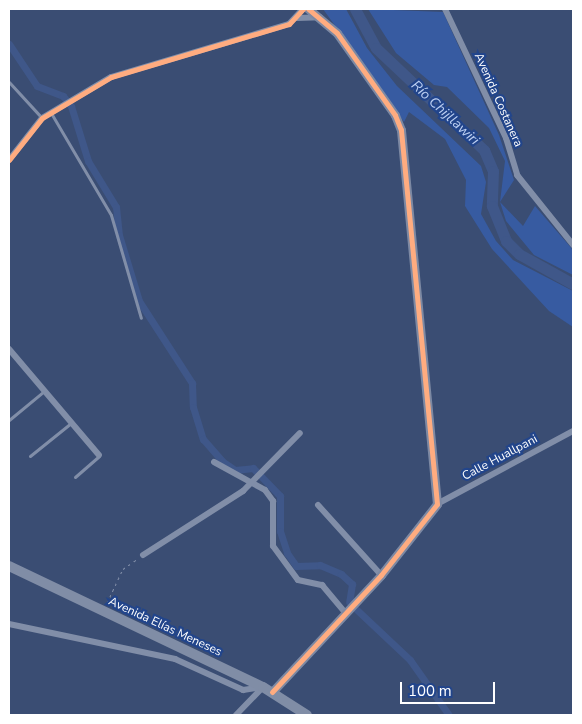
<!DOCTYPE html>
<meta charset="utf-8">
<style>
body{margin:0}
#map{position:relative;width:582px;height:724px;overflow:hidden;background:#3a4d73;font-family:"Nunito Sans",sans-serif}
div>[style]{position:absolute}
.green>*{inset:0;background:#375ba1}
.canal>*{height:7px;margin:-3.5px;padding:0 3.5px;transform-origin:3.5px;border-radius:3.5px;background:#3f5789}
.river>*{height:11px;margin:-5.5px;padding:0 5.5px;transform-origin:5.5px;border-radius:5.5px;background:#3f5789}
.path>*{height:1px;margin-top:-0.5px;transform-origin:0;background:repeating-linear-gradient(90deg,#818ea8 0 2.5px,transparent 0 6.5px)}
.lane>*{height:3px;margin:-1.5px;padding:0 1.5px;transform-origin:1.5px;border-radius:1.5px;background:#818ea8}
.street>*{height:6px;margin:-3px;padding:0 3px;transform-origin:3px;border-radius:3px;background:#818ea8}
.secondary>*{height:9px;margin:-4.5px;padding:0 4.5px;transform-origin:4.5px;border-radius:4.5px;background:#7d89a3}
.primary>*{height:10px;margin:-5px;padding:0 5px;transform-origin:5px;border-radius:5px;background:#808da6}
.cycleway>*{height:5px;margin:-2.5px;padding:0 2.5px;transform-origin:2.5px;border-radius:2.5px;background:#ffac80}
span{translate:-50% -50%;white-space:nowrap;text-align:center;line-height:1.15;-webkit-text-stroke:4.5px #22458b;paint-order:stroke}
.street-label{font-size:12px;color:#fff}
.water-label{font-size:14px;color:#bccff2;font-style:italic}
.frame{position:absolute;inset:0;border:10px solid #fff;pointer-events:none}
.scale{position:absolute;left:400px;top:682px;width:95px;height:22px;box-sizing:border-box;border:2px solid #fff;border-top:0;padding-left:6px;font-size:15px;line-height:18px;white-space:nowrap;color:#fff;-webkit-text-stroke:4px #22458b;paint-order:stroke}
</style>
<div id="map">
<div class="green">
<div style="clip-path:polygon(323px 9px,346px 9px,367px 48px,397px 86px,481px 166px,486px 182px,481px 214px,496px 241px,513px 260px,573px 291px,573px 327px,549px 311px,492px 249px,465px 206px,466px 180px,445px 139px,409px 112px,404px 122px)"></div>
<div style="clip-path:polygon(368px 9px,443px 12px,499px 135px,514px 180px,500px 202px,523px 226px,535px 206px,573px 250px,573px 275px,534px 255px,506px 221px,500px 202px,505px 161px,489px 128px,447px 87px,434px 85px,396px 53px)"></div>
</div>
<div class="canal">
<div style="left:9px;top:44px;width:50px;rotate:56.3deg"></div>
<div style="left:37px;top:86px;width:28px;rotate:21deg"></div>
<div style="left:63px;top:96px;width:13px;rotate:51deg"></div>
<div style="left:71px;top:106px;width:58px;rotate:72.8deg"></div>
<div style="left:88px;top:161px;width:54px;rotate:58.7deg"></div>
<div style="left:116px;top:207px;width:28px;rotate:84deg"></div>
<div style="left:119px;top:235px;width:69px;rotate:73.1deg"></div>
<div style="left:139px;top:301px;width:98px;rotate:57.1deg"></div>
<div style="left:192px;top:383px;width:24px;rotate:88deg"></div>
<div style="left:193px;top:407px;width:34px;rotate:73deg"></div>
<div style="left:203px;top:439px;width:29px;rotate:49deg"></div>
<div style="left:222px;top:461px;width:16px;rotate:35deg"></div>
<div style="left:235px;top:470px;width:18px;rotate:-6deg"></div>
<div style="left:253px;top:468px;width:39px;rotate:46deg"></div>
<div style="left:280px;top:496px;width:35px;rotate:90deg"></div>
<div style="left:280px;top:531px;width:23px;rotate:72deg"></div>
<div style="left:287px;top:553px;width:16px;rotate:55deg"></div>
<div style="left:296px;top:566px;width:24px;rotate:-2deg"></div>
<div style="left:320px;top:565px;width:23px;rotate:23deg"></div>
<div style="left:341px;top:574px;width:15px;rotate:42deg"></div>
<div style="left:352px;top:584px;width:18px;rotate:99deg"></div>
<div style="left:357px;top:610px;width:73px;rotate:43.3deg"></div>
<div style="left:410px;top:660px;width:67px;rotate:54.7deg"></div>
</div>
<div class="river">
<div style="left:355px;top:9px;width:44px;rotate:61.7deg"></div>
<div style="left:376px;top:48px;width:149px;rotate:43.4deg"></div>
<div style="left:484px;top:150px;width:23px;rotate:67deg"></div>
<div style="left:493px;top:171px;width:35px;rotate:92deg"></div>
<div style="left:492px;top:206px;width:38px;rotate:68deg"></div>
<div style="left:506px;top:241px;width:18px;rotate:45deg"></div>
<div style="left:519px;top:254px;width:62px;rotate:29.1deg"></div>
</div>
<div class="path">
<div style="left:107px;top:603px;width:38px;rotate:-65deg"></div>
<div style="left:123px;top:569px;width:19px;rotate:-35deg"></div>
</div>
<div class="lane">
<div style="left:9px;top:82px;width:49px;rotate:47.5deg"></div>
<div style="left:51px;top:113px;width:118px;rotate:59.5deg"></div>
<div style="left:111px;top:215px;width:107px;rotate:73.8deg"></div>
<div style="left:9px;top:420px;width:45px;rotate:-39.6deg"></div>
<div style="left:30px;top:456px;width:53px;rotate:-38.8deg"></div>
<div style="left:75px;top:477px;width:32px;rotate:-41deg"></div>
</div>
<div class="street">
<div style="left:445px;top:9px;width:143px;rotate:64.7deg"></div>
<div style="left:506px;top:138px;width:39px;rotate:73deg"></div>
<div style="left:517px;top:175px;width:90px;rotate:51.3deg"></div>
<div style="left:297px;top:18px;width:23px;rotate:-2deg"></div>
<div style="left:9px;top:160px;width:53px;rotate:-51.8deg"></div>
<div style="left:42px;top:118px;width:80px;rotate:-30.7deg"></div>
<div style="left:111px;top:77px;width:186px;rotate:-16.6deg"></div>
<div style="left:289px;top:24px;width:21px;rotate:-47deg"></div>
<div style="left:9px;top:349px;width:139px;rotate:49.7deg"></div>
<div style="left:214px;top:462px;width:58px;rotate:28.8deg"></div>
<div style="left:265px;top:490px;width:14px;rotate:54deg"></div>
<div style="left:273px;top:501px;width:45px;rotate:90deg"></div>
<div style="left:273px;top:546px;width:42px;rotate:53.7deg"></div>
<div style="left:298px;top:580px;width:25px;rotate:12deg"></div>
<div style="left:322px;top:585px;width:38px;rotate:50deg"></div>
<div style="left:437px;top:504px;width:154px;rotate:-28.2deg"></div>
<div style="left:318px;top:505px;width:94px;rotate:48deg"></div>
<div style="left:143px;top:555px;width:119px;rotate:-32.6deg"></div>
<div style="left:243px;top:491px;width:81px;rotate:-45.5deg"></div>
<div style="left:9px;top:624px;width:170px;rotate:11.9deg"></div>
<div style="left:175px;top:659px;width:75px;rotate:24.5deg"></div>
<div style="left:243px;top:690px;width:19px;rotate:-9deg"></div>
<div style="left:236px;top:715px;width:39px;rotate:-46deg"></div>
</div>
<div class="secondary">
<div style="left:272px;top:692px;width:160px;rotate:-47deg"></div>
<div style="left:381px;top:575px;width:90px;rotate:-51.7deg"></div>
<div style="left:437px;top:504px;width:376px;rotate:-95.5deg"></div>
<div style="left:401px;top:130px;width:16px;rotate:-112deg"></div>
<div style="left:395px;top:115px;width:100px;rotate:-125.3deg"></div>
<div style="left:337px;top:33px;width:38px;rotate:-140deg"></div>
</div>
<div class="primary">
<div style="left:9px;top:566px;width:281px;rotate:25.5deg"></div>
<div style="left:263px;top:687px;width:52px;rotate:32.5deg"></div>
</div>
<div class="cycleway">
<div style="left:9px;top:160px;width:53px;rotate:-51.8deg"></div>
<div style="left:42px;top:118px;width:80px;rotate:-30.7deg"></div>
<div style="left:111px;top:77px;width:186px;rotate:-16.6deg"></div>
<div style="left:289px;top:24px;width:21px;rotate:-47deg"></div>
<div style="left:272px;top:692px;width:160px;rotate:-47deg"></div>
<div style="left:381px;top:575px;width:90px;rotate:-51.7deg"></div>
<div style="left:437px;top:504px;width:376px;rotate:-95.5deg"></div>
<div style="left:401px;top:130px;width:16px;rotate:-112deg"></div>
<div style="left:395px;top:115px;width:100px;rotate:-125.3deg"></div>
<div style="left:337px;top:33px;width:38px;rotate:-140deg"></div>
</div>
<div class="street-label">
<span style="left:498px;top:100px;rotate:66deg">Avenida Costanera</span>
<span style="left:500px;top:458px;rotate:-28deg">Calle Huallpani</span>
<span style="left:165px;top:627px;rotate:25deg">Avenida Elías Meneses</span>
</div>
<div class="water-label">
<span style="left:445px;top:113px;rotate:43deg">Río Chijllawiri</span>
</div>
<div class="frame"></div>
<div class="scale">100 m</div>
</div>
